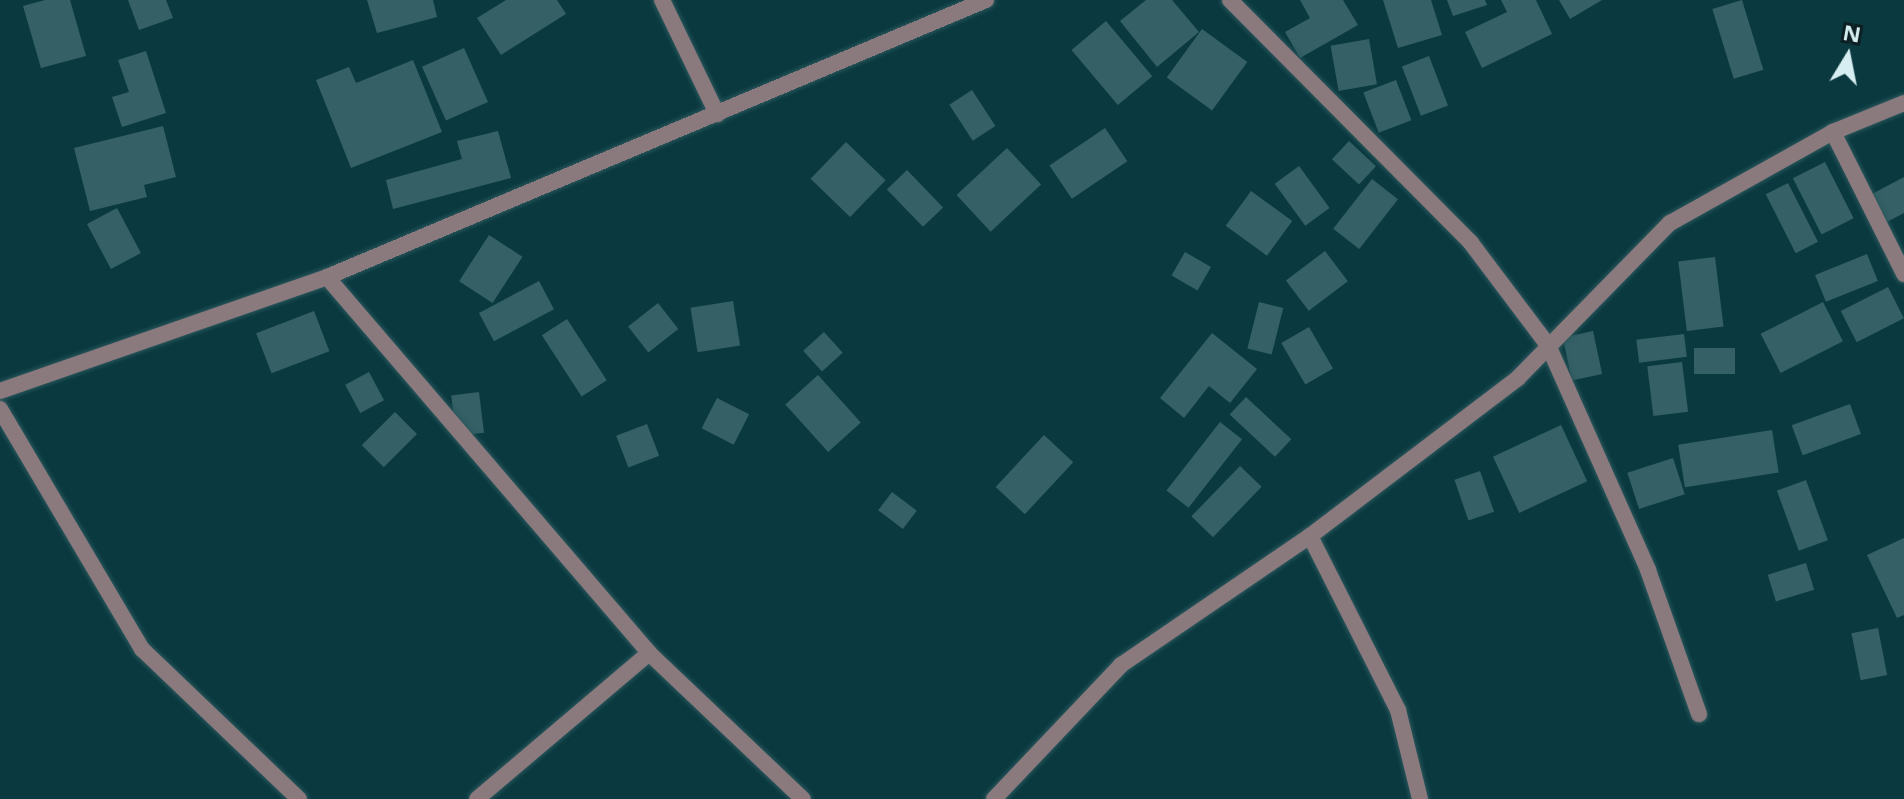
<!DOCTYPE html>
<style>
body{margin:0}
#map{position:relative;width:1904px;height:799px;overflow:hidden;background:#0a3a40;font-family:"Noto Sans",sans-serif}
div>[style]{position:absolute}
.building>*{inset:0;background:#346066;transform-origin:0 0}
.roads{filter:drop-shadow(0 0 2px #2b575c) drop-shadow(0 0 2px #2b575c)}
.street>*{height:16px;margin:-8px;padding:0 8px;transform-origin:8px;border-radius:8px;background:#8a797d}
span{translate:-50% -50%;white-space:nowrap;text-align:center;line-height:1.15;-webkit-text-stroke:8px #0c1e21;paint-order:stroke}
.north{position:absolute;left:1808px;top:16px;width:80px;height:80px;-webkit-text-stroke:6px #0c1e21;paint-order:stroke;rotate:10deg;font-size:22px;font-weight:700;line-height:32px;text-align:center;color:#d6eef1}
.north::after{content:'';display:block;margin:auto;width:28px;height:36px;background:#d6eef1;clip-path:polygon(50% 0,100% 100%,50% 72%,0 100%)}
</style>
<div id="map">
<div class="building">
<div style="clip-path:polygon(45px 0,70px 0,86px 56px,41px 68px,23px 6px)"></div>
<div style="clip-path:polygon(128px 0,166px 0,173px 18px,139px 30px)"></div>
<div style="clip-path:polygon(367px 0,433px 0,437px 17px,377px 33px)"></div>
<div style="clip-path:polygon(506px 0,557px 0,566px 14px,501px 55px,477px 18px)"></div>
<div style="clip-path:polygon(1146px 0,1172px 0,1199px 32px,1157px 67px,1120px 21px)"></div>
<div style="clip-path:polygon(1300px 0,1343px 0,1358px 25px,1300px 58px,1285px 32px,1310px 18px)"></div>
<div style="clip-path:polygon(1383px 0,1431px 0,1442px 35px,1398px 48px)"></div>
<div style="clip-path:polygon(1447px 0,1485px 0,1487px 5px,1453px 16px)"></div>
<div style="clip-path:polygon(1501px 0,1536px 0,1552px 34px,1482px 68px,1465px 32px,1507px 12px)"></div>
<div style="clip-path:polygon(1559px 0,1602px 0,1570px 19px)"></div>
<div style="left:1742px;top:0;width:73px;height:31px;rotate:73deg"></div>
<div style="left:1106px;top:21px;width:72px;height:45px;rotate:50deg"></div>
<div style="left:1202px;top:29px;width:56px;height:60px;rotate:36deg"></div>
<div style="left:1369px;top:39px;width:46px;height:39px;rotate:80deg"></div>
<div style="left:464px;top:48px;width:59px;height:46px;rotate:66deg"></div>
<div style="clip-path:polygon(146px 51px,166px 113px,122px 127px,112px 97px,129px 92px,118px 60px)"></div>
<div style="left:1429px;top:56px;width:53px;height:29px;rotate:69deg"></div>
<div style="clip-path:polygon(413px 60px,442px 132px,351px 168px,316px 80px,349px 67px,356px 83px)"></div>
<div style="left:1396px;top:80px;width:43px;height:35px;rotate:69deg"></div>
<div style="left:972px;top:90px;width:43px;height:27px;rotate:57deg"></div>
<div style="clip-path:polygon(163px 126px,176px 177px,144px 185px,147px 197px,90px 211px,74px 148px)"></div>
<div style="left:1105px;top:128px;width:40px;height:67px;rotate:56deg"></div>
<div style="clip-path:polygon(498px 131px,511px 178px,393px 209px,386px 180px,462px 159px,457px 141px)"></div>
<div style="left:1349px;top:141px;width:37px;height:25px;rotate:43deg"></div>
<div style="left:846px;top:142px;width:55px;height:51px;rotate:44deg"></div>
<div style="left:1007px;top:148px;width:50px;height:69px;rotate:47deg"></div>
<div style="left:1825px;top:162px;width:63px;height:36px;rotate:63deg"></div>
<div style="left:1299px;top:166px;width:52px;height:30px;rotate:54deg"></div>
<div style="left:907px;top:170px;width:52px;height:28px;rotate:46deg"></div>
<div style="clip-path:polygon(1904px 177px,1904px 213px,1887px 222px,1872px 194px)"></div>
<div style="left:1372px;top:179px;width:33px;height:63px;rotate:38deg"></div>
<div style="left:1788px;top:183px;width:66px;height:25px;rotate:63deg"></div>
<div style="left:1251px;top:191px;width:51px;height:43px;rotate:36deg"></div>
<div style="left:117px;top:208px;width:51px;height:34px;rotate:62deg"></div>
<div style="left:489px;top:235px;width:40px;height:55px;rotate:33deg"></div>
<div style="left:1325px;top:251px;width:38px;height:49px;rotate:53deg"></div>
<div style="left:1185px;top:252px;width:30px;height:27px;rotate:30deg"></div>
<div style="left:1867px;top:254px;width:29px;height:56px;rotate:68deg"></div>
<div style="left:1715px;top:257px;width:70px;height:37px;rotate:83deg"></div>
<div style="left:539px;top:281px;width:32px;height:68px;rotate:62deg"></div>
<div style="left:1888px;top:287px;width:35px;height:53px;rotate:63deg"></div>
<div style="left:733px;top:301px;width:45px;height:43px;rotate:81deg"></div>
<div style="left:1259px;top:302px;width:25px;height:48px;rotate:14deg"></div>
<div style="left:1823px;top:302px;width:44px;height:70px;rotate:63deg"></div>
<div style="left:658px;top:303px;width:33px;height:38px;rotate:52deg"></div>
<div style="left:314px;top:311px;width:43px;height:62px;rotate:69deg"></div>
<div style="left:567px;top:319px;width:73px;height:30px;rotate:57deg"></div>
<div style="left:1309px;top:327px;width:48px;height:32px;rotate:60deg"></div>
<div style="left:1593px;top:331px;width:44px;height:31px;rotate:78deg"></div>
<div style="left:824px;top:332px;width:28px;height:28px;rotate:48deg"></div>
<div style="clip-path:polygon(1212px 333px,1257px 369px,1230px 403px,1209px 386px,1184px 418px,1160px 398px)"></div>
<div style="left:1684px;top:334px;width:23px;height:48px;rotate:83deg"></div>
<div style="left:1694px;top:348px;width:41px;height:26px"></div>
<div style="left:1682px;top:362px;width:50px;height:35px;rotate:83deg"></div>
<div style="left:369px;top:372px;width:32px;height:27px;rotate:62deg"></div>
<div style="left:818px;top:375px;width:64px;height:44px;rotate:48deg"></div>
<div style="left:479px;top:392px;width:41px;height:28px;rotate:83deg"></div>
<div style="left:1246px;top:397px;width:62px;height:24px;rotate:43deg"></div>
<div style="left:717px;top:398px;width:36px;height:34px;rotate:27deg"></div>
<div style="left:1850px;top:404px;width:32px;height:62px;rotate:70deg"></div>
<div style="left:395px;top:412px;width:31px;height:47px;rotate:45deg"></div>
<div style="left:1220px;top:422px;width:28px;height:87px;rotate:38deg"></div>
<div style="left:647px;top:424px;width:34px;height:33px;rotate:69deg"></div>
<div style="left:1561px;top:425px;width:62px;height:75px;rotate:65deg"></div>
<div style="left:1772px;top:430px;width:43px;height:95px;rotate:81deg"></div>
<div style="left:1044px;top:435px;width:40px;height:71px;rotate:43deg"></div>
<div style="left:1673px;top:458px;width:38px;height:48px;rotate:72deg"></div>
<div style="left:1240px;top:466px;width:30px;height:70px;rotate:44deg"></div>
<div style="left:1480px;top:471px;width:43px;height:27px;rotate:71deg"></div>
<div style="left:1806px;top:480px;width:64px;height:31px;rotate:70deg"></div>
<div style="left:892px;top:492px;width:31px;height:23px;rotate:37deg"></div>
<div style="clip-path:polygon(1904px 538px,1904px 615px,1897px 618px,1867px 555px)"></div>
<div style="left:1806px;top:563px;width:28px;height:40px;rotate:73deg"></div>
<div style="left:1878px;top:628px;width:48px;height:27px;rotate:79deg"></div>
</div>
<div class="roads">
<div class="street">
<div style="left:662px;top:0;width:127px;rotate:64.2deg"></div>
<div style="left:1230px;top:0;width:342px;rotate:45.2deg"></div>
<div style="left:1471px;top:243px;width:128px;rotate:53deg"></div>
<div style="left:1548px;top:345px;width:246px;rotate:66deg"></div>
<div style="left:1648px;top:570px;width:153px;rotate:70.5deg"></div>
<div style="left:1833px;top:132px;width:159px;rotate:63.4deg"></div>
<div style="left:327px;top:277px;width:495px;rotate:49.4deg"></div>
<div style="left:649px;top:653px;width:212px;rotate:43.5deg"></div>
<div style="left:0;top:391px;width:346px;rotate:-19.2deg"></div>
<div style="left:327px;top:277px;width:715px;rotate:-22.8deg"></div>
<div style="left:0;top:409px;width:279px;rotate:59.4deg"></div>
<div style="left:142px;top:649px;width:217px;rotate:43.7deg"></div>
<div style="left:1310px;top:536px;width:195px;rotate:63.2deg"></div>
<div style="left:1398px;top:710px;width:92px;rotate:76.1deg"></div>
<div style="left:477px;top:799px;width:226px;rotate:-40.3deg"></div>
<div style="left:994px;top:799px;width:185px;rotate:-46.5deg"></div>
<div style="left:1121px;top:665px;width:229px;rotate:-34.3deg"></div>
<div style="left:1310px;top:536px;width:261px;rotate:-37.2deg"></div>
<div style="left:1518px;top:378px;width:217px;rotate:-45.6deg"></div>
<div style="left:1670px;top:223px;width:187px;rotate:-29.2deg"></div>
<div style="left:1833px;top:132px;width:77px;rotate:-22.2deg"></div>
</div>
</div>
<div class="north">N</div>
</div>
